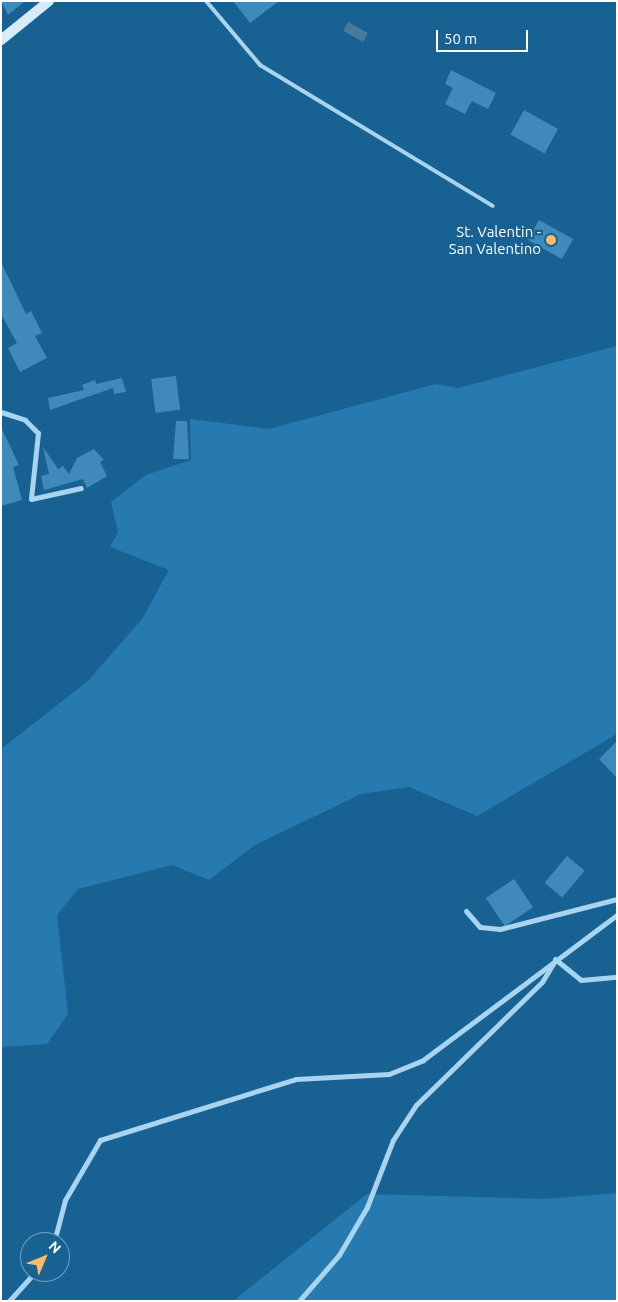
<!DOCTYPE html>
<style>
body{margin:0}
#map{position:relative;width:618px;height:1302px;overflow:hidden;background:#186193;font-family:Ubuntu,sans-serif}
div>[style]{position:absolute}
.green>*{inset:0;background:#277ab0}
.water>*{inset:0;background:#477b9e;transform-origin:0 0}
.building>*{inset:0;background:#408abb;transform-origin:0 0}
.lane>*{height:4px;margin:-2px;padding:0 2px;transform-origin:2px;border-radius:2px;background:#a8d4f0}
.street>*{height:5px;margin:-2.5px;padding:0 2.5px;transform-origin:2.5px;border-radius:2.5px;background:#a8d4f0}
.secondary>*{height:10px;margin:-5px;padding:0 5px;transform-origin:5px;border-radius:5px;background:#d6ecfb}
.dots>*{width:14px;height:14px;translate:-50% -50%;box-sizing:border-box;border:2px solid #186193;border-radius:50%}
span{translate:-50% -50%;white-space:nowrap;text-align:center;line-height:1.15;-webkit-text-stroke:4.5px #186193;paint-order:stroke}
.poi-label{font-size:15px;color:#fff}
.right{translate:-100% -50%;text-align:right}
.frame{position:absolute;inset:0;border:2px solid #fff;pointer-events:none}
.north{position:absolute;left:20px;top:1232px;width:50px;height:50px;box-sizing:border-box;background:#186193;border:1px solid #74a0be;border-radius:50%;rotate:45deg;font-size:14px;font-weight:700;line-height:20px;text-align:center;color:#fff}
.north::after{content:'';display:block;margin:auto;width:18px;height:22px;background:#ffbb67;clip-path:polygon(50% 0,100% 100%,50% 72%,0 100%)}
.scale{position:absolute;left:436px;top:30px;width:92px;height:22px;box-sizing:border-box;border:2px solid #fff;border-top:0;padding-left:6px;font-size:15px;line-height:18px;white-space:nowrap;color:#fff;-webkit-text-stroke:4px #186193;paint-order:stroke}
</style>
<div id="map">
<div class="green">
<div style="clip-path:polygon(617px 346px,617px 734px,477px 816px,409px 787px,361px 794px,255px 845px,209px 880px,172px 865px,78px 889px,57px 915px,68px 1014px,47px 1044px,1px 1047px,1px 749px,88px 681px,142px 619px,169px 570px,110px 547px,118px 532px,111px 502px,146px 475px,191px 460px,190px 419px,269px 429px,436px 384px,458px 388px)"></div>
<div style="clip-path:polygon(617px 1193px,617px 1301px,233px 1301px,367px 1194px,546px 1199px)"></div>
</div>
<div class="water">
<div style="left:348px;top:22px;width:23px;height:10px;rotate:29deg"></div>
</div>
<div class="building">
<div style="clip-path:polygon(1px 1px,25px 1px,8px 15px)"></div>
<div style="clip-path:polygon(233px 1px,279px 1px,250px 23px)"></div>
<div style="clip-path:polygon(451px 70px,496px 93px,488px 109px,472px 101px,465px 114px,445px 104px,453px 88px,445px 84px)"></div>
<div style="left:524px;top:110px;width:39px;height:28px;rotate:29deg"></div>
<div style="left:539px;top:220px;width:39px;height:23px;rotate:29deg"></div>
<div style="clip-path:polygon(1px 262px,26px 314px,31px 311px,42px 333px,35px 336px,47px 358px,20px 372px,8px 348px,17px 343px,1px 314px)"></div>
<div style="left:176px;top:376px;width:34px;height:25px;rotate:83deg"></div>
<div style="clip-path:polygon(122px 378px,126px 392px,114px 394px,113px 388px,50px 410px,48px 398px,84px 390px,82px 385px,95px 380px,96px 384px)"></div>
<div style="clip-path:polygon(176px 421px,187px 421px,189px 459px,173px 459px)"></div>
<div style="clip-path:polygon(1px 427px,19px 465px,13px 467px,22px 500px,1px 506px)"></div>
<div style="clip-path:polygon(43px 447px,58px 469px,63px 466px,69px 474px,77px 458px,94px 449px,104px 460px,100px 462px,107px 476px,87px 488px,83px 479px,44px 490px,41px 476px,49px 474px)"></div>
<div style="clip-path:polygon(617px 741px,617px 778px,599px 759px)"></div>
<div style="left:567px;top:856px;width:23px;height:35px;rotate:40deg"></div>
<div style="left:514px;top:879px;width:34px;height:34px;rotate:56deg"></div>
</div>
<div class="lane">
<div style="left:206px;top:1px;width:84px;rotate:49.8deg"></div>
<div style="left:260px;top:65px;width:272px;rotate:31.2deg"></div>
</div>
<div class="street">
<div style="left:1px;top:412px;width:25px;rotate:18deg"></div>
<div style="left:25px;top:420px;width:18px;rotate:45deg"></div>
<div style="left:38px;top:433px;width:66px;rotate:96.1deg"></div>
<div style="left:31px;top:499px;width:51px;rotate:-12.4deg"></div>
<div style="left:466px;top:911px;width:21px;rotate:49deg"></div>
<div style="left:480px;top:927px;width:20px;rotate:6deg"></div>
<div style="left:500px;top:929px;width:121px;rotate:-14.4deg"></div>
<div style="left:555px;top:959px;width:33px;rotate:39deg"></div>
<div style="left:581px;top:980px;width:36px;rotate:-5deg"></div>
<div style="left:54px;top:1242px;width:43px;rotate:-75.3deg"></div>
<div style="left:65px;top:1200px;width:69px;rotate:-59.7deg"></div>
<div style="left:100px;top:1140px;width:205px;rotate:-17.3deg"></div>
<div style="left:296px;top:1079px;width:93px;rotate:-3.1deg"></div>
<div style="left:389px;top:1074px;width:37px;rotate:-22deg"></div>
<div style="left:423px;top:1060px;width:242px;rotate:-36.8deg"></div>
<div style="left:9px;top:1301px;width:39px;rotate:-48deg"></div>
<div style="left:299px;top:1301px;width:61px;rotate:-49deg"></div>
<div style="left:339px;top:1255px;width:56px;rotate:-59.7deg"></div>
<div style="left:367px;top:1207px;width:72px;rotate:-68.8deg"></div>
<div style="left:393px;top:1140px;width:42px;rotate:-56.7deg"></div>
<div style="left:416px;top:1105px;width:176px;rotate:-44.3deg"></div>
<div style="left:542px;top:982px;width:26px;rotate:-59deg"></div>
</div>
<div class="secondary">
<div style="left:1px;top:40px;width:62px;rotate:-39.1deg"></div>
</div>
<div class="dots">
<div style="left:551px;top:240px;background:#ffbb67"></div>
</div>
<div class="poi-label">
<span class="right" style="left:541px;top:240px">St. Valentin -<br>San Valentino</span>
</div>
<div class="frame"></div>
<div class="north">N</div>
<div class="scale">50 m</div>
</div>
